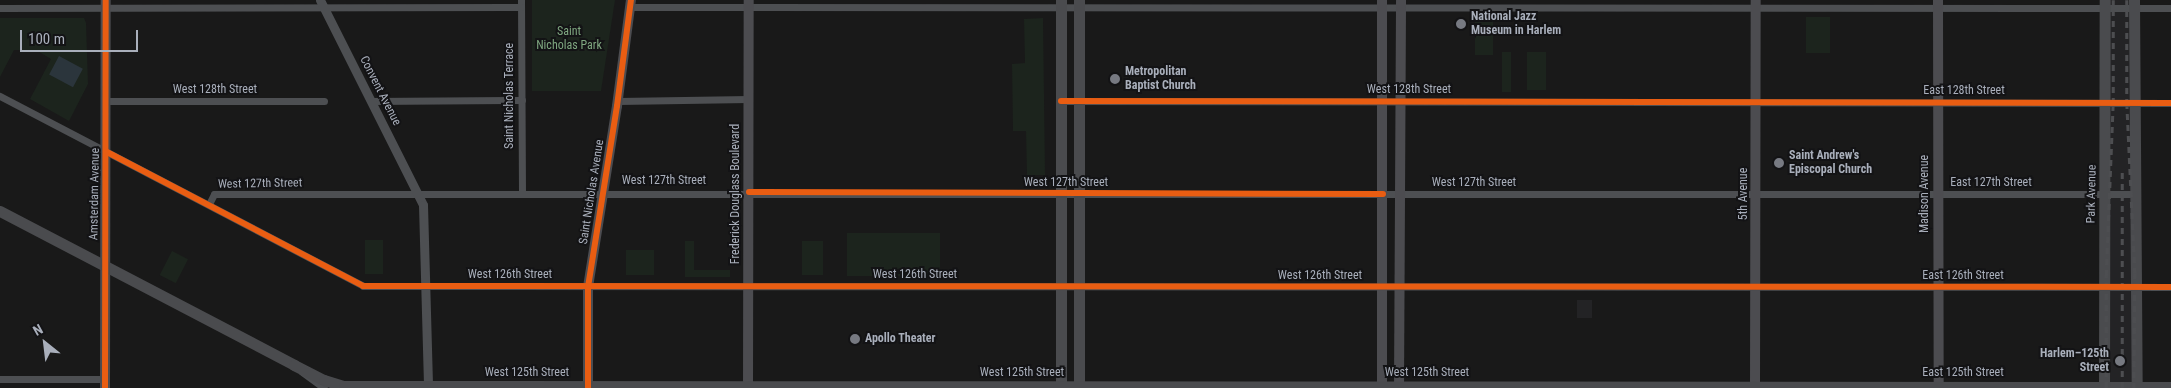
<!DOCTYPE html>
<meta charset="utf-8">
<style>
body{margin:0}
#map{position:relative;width:2171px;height:388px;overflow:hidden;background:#191919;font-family:"Roboto Condensed",sans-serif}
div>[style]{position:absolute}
.built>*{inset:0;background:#232325;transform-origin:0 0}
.green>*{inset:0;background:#1c241d;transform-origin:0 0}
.water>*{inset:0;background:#2b353c;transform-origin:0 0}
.minor>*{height:7px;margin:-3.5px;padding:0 3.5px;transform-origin:3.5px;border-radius:3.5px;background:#4d4f52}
.tertiary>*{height:9px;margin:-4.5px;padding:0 4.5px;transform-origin:4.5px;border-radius:4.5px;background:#4d4f52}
.secondary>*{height:10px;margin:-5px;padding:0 5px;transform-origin:5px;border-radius:5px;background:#4c4c50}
.primary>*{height:11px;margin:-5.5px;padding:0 5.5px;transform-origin:5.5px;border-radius:5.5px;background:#4a4b4e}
.rail>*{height:2.5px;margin-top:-1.25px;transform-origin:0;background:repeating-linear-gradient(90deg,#4d4e51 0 6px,transparent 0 11px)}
.cycleway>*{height:6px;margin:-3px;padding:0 3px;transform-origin:3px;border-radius:3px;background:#e95d12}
.dots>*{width:14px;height:14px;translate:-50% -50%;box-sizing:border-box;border:2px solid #131315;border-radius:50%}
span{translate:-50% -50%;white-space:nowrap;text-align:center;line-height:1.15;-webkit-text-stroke:4px #131315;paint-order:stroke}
.poi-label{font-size:12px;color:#a9afbb;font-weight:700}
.left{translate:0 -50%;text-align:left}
.right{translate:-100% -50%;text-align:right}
.park-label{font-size:12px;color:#7fa780}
.street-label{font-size:12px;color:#a9afbb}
.north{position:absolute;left:20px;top:318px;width:50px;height:50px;-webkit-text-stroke:4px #131315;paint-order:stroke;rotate:331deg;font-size:14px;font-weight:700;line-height:20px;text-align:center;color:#a9afbb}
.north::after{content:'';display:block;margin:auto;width:18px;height:22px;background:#a9afbb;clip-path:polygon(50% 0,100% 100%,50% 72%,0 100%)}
.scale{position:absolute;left:20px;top:30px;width:118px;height:22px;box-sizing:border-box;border:2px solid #a9afbb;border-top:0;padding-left:6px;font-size:15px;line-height:18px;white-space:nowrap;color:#a9afbb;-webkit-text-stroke:4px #131315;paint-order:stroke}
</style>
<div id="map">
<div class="built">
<div style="clip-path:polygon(2110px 0,2131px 0,2136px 388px,2105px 388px)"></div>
<div style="left:1592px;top:300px;width:18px;height:15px;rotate:90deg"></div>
</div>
<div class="green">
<div style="clip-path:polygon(532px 0,615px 0,601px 91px,532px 91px)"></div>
<div style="left:1806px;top:17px;width:24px;height:36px"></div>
<div style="clip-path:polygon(0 18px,84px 18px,86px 23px,88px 84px,69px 121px,30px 99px,51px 59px,36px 50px,14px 50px,0 77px)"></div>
<div style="clip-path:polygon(1043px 18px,1045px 175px,1027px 175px,1026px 131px,1013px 131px,1012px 64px,1025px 63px,1024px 19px)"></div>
<div style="left:1475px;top:20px;width:18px;height:35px"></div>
<div style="left:1502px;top:52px;width:9px;height:40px"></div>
<div style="left:1527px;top:52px;width:19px;height:38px"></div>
<div style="left:847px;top:233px;width:93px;height:43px"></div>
<div style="left:365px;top:240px;width:18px;height:34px"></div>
<div style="clip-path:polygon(685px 241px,694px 241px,694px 270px,730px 270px,730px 277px,685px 277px)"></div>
<div style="left:802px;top:241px;width:21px;height:34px"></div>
<div style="left:626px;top:250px;width:28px;height:25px"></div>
<div style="left:172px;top:251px;width:18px;height:27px;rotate:27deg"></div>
</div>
<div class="water">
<div style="left:59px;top:56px;width:27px;height:21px;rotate:28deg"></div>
</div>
<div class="minor">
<div style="left:521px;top:0;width:193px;rotate:89.7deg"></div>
<div style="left:631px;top:7px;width:1540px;rotate:0.04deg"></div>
<div style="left:0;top:8px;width:521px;rotate:-0.11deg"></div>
<div style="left:0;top:96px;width:410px;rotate:27.6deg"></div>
<div style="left:363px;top:286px;width:1808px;rotate:0.03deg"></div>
<div style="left:107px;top:101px;width:217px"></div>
<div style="left:371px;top:101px;width:151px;rotate:-0.4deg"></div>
<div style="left:618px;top:101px;width:131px;rotate:-0.9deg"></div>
<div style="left:1061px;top:101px;width:1110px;rotate:0.1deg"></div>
<div style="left:209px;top:204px;width:11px;rotate:-63deg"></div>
<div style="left:214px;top:194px;width:1921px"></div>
<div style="left:302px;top:372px;width:27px;rotate:36deg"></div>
<div style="left:0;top:379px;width:105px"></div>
</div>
<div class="tertiary">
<div style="left:320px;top:0;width:229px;rotate:63.3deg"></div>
<div style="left:423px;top:205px;width:182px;rotate:88.4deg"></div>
</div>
<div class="secondary">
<div style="left:1382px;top:0;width:388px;rotate:90deg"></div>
<div style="left:1938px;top:0;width:388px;rotate:89.9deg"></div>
<div style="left:105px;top:388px;width:388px;rotate:-89.9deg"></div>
<div style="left:588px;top:388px;width:101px;rotate:-90deg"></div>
<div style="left:588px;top:287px;width:183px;rotate:-80.9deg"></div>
<div style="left:617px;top:106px;width:107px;rotate:-82.5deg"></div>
<div style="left:748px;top:388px;width:388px;rotate:-89.9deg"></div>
<div style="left:1399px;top:388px;width:388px;rotate:-89.7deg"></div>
<div style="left:1755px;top:388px;width:388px;rotate:-89.9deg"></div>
</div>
<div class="primary">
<div style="left:1061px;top:0;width:388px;rotate:90deg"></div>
<div style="left:1079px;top:0;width:388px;rotate:90deg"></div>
<div style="left:2134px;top:0;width:388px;rotate:89.6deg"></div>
<div style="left:0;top:211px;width:332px;rotate:27.6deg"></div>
<div style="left:294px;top:365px;width:34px;rotate:27deg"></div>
<div style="left:324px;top:380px;width:21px;rotate:17deg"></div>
<div style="left:344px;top:386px;width:1827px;rotate:0.03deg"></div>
<div style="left:2104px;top:388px;width:388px;rotate:-89.9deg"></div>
</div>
<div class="rail">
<div style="left:2127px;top:0;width:103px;rotate:90deg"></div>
<div style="left:2127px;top:103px;width:170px;rotate:87.3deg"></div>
<div style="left:2135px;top:273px;width:115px;rotate:90.5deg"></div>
<div style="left:2106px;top:388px;width:112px;rotate:-90deg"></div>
<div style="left:2106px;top:276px;width:172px;rotate:-87.7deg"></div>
<div style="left:2113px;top:104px;width:104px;rotate:-90deg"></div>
<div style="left:2122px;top:388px;width:220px;rotate:-90deg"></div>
</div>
<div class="cycleway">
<div style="left:1061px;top:101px;width:1110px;rotate:0.1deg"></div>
<div style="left:107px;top:152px;width:289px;rotate:27.6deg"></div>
<div style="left:363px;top:286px;width:1808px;rotate:0.03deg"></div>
<div style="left:749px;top:192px;width:634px;rotate:0.18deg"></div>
<div style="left:105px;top:388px;width:388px;rotate:-89.9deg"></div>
<div style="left:588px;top:388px;width:101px;rotate:-90deg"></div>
<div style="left:588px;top:287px;width:183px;rotate:-80.9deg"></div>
<div style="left:617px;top:106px;width:107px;rotate:-82.5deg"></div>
</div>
<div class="dots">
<div style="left:1461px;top:24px;background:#777a82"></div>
<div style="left:1115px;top:79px;background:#777a82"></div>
<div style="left:1779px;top:163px;background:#777a82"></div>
<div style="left:855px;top:339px;background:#777a82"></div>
<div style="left:2120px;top:361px;background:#777a82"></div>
</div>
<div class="poi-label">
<span class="left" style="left:1471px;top:24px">National Jazz<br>Museum in Harlem</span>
<span class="left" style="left:1125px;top:79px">Metropolitan<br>Baptist Church</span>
<span class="left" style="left:1789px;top:163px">Saint Andrew's<br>Episcopal Church</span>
<span class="left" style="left:865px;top:339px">Apollo Theater</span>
<span class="right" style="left:2109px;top:361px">Harlem–125th<br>Street</span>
</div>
<div class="park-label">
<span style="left:569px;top:39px">Saint<br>Nicholas Park</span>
</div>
<div class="street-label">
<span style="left:215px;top:90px">West 128th Street</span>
<span style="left:1409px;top:90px">West 128th Street</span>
<span style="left:380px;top:91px;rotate:63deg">Convent Avenue</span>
<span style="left:1964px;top:91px">East 128th Street</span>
<span style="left:510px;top:96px;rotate:-90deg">Saint Nicholas Terrace</span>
<span style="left:664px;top:181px">West 127th Street</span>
<span style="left:1066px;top:183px">West 127th Street</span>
<span style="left:1474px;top:183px">West 127th Street</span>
<span style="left:1991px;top:183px">East 127th Street</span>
<span style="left:260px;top:184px;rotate:-1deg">West 127th Street</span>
<span style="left:592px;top:192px;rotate:-81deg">Saint Nicholas Avenue</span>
<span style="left:95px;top:194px;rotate:-89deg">Amsterdam Avenue</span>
<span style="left:736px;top:194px;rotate:-90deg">Frederick Douglass Boulevard</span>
<span style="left:1744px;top:194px;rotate:-90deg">5th Avenue</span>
<span style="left:1925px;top:194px;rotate:-90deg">Madison Avenue</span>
<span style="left:2092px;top:194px;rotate:-89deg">Park Avenue</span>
<span style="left:510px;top:275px">West 126th Street</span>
<span style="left:915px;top:275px">West 126th Street</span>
<span style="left:1320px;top:276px">West 126th Street</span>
<span style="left:1963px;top:276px">East 126th Street</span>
<span style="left:527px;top:373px">West 125th Street</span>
<span style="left:1022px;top:373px">West 125th Street</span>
<span style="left:1427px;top:373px">West 125th Street</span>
<span style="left:1963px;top:373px">East 125th Street</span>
</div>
<div class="north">N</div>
<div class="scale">100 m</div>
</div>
